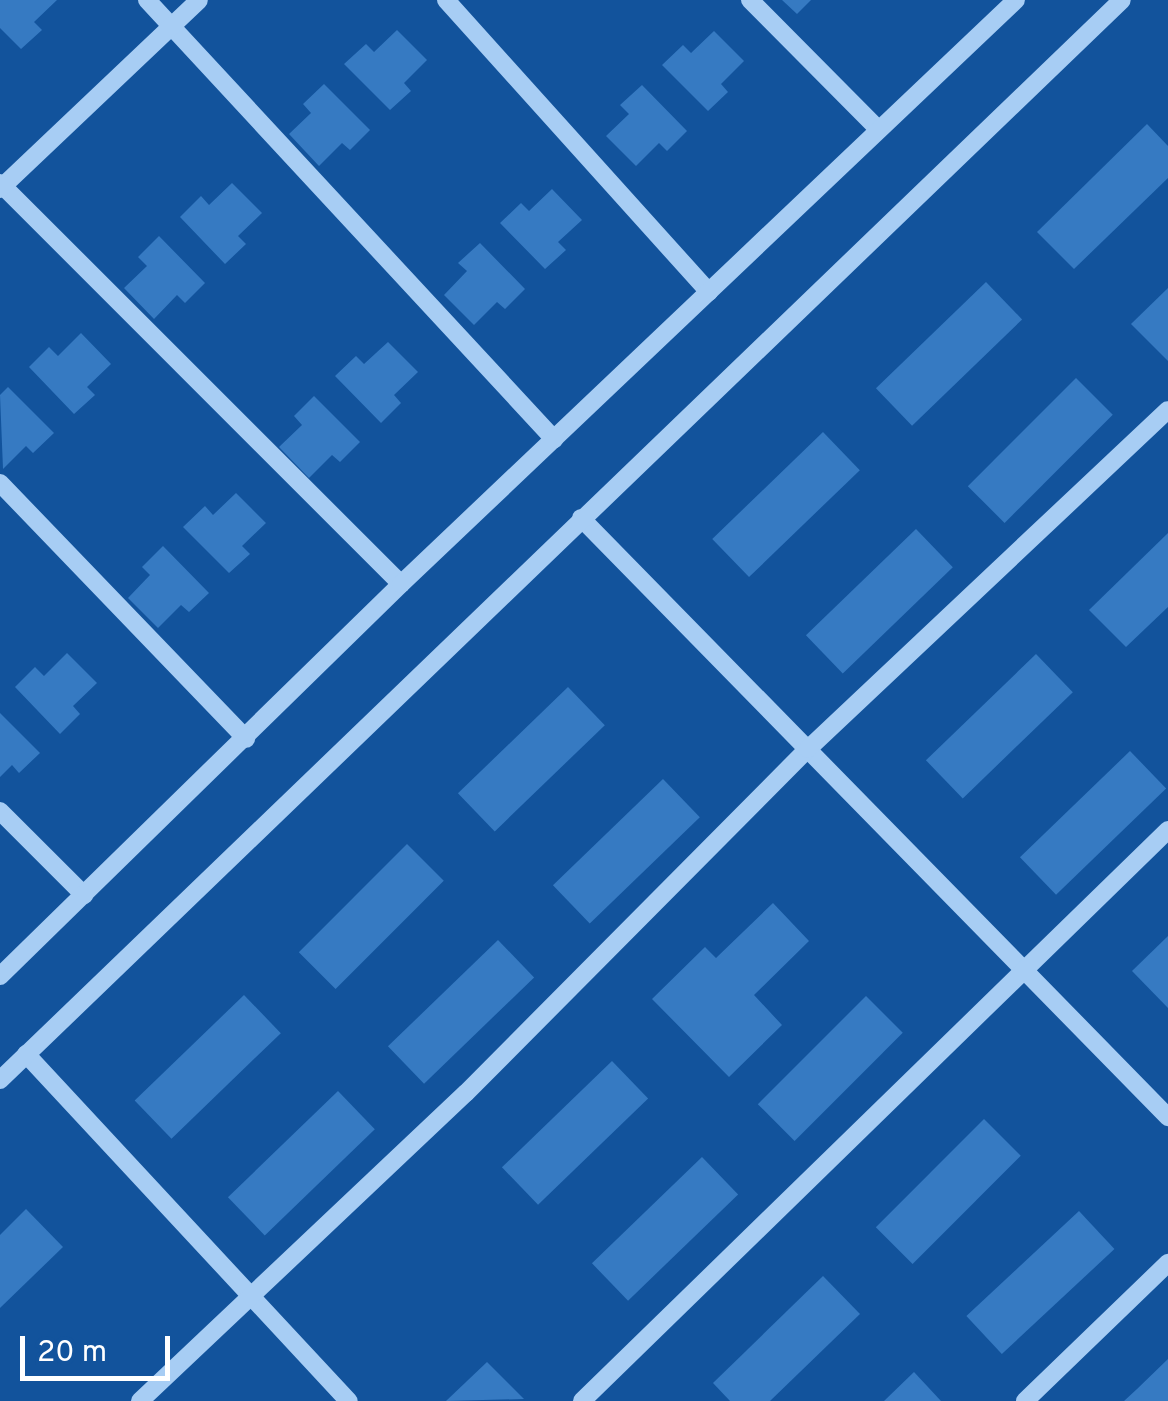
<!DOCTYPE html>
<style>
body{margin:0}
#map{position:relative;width:1168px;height:1401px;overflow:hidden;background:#12539c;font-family:Overpass,sans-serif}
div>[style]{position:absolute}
.building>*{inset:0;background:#367ac2;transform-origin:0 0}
.minor>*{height:18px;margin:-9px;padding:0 9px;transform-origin:9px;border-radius:9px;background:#a7cdf4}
span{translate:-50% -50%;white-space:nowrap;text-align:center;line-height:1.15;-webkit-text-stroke:9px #12539c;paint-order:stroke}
.scale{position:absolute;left:20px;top:1336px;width:150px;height:45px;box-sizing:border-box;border:5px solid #fff;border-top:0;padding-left:12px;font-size:30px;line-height:35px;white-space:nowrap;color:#fff;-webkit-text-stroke:8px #12539c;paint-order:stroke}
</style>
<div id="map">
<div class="building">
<div style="clip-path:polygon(0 0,57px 0,34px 22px,42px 30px,21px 49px,0 28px)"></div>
<div style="clip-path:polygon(782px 0,811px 0,797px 14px)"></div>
<div style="clip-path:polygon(397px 30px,427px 60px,404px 83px,411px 91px,390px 110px,344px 64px,366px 44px,374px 52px)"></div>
<div style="clip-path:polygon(714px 31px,744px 61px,721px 84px,728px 92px,708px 111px,662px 65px,683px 45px,691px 53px)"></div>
<div style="clip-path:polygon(324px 84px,370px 130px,350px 150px,342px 143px,319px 166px,289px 134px,311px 113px,303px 104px)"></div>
<div style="clip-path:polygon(642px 85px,687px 131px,667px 151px,659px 143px,636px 166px,606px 136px,629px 114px,620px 105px)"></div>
<div style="clip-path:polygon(1147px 124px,1168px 146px,1168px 178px,1074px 269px,1037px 232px)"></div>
<div style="clip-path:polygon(232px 183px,262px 213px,238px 236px,246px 244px,225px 264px,180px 217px,201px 196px,209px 205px)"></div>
<div style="clip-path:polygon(552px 189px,582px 220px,558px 242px,566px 250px,545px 269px,500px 223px,521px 203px,529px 211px)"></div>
<div style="clip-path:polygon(159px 236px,205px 283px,185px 303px,177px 295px,154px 319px,124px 288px,147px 266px,138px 257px)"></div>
<div style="clip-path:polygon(480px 243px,525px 289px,505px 309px,497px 302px,474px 325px,444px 295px,467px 271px,458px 263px)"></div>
<div style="left:986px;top:282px;width:52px;height:153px;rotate:46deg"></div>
<div style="clip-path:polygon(1168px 288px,1168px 361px,1131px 324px)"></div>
<div style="clip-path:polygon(81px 333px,111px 364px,87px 387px,95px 395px,74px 414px,29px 367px,49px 347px,58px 356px)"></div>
<div style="clip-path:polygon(388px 342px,418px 372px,394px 395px,401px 403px,381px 423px,335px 376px,356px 356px,364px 364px)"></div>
<div style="left:1076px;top:378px;width:52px;height:153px;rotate:45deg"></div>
<div style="clip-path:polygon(8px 387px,54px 433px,33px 453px,26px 446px,3px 469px,0 395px)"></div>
<div style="clip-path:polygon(314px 396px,360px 442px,340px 462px,332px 455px,309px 478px,279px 447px,302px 425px,294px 416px)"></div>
<div style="left:823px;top:432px;width:53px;height:154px;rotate:46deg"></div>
<div style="clip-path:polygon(236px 493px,266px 523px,242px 546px,250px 554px,229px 573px,183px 527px,205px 506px,213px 515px)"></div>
<div style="left:916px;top:529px;width:53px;height:153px;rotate:46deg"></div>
<div style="clip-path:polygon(1168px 533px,1168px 607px,1126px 647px,1089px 610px)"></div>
<div style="clip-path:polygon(163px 546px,209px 593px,189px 612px,181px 605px,158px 628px,128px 598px,150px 575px,142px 567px)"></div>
<div style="clip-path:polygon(67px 653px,97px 683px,73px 706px,80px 714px,60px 734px,15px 687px,35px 667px,44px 676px)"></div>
<div style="left:1036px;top:654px;width:53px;height:153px;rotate:46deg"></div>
<div style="left:568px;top:687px;width:53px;height:153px;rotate:46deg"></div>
<div style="clip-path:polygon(0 713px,40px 753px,19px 773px,12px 765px,0 777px)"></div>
<div style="left:1130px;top:751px;width:52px;height:153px;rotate:46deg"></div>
<div style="left:663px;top:779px;width:53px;height:153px;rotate:46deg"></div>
<div style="left:407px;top:844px;width:52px;height:153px;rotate:45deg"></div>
<div style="clip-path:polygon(773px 903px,809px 941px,754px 995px,782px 1025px,729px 1077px,652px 999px,705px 947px,716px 958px)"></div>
<div style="clip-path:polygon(1168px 936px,1168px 1008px,1132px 971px)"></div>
<div style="left:498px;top:940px;width:52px;height:153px;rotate:46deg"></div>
<div style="left:244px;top:995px;width:53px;height:152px;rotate:46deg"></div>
<div style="left:866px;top:996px;width:52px;height:153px;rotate:45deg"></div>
<div style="left:612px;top:1061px;width:52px;height:153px;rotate:46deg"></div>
<div style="left:338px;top:1091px;width:53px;height:153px;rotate:46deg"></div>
<div style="left:984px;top:1119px;width:52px;height:153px;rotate:45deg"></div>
<div style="left:702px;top:1157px;width:52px;height:153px;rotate:46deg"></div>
<div style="clip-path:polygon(26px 1209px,63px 1247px,0 1308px,0 1235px)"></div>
<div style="left:1079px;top:1211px;width:52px;height:154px;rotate:47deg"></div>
<div style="clip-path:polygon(823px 1276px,860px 1314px,770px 1401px,730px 1401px,713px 1383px)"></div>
<div style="clip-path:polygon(1168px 1359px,1168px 1401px,1124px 1401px,1137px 1389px)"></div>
<div style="clip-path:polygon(487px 1362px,524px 1399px,446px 1401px)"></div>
<div style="clip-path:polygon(914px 1372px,941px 1401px,884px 1401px)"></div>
</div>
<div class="minor">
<div style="left:147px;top:0;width:599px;rotate:47.17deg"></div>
<div style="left:446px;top:0;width:393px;rotate:48deg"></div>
<div style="left:750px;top:0;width:180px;rotate:45.2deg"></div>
<div style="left:0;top:183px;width:567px;rotate:45deg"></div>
<div style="left:0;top:189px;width:274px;rotate:-43.5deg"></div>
<div style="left:0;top:483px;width:355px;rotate:46.1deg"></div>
<div style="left:581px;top:518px;width:839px;rotate:45.58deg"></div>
<div style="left:0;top:811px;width:119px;rotate:45deg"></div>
<div style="left:0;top:976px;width:561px;rotate:-44.35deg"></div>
<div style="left:401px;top:584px;width:848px;rotate:-43.52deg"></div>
<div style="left:26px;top:1054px;width:474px;rotate:47.1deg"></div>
<div style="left:0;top:1080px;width:1557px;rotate:-43.91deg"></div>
<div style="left:140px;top:1401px;width:448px;rotate:-43.4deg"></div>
<div style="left:466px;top:1093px;width:485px;rotate:-45.2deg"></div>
<div style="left:808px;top:749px;width:494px;rotate:-43.3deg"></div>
<div style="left:582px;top:1401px;width:818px;rotate:-44.26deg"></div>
<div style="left:1025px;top:1401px;width:199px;rotate:-44deg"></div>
</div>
<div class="scale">20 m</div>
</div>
